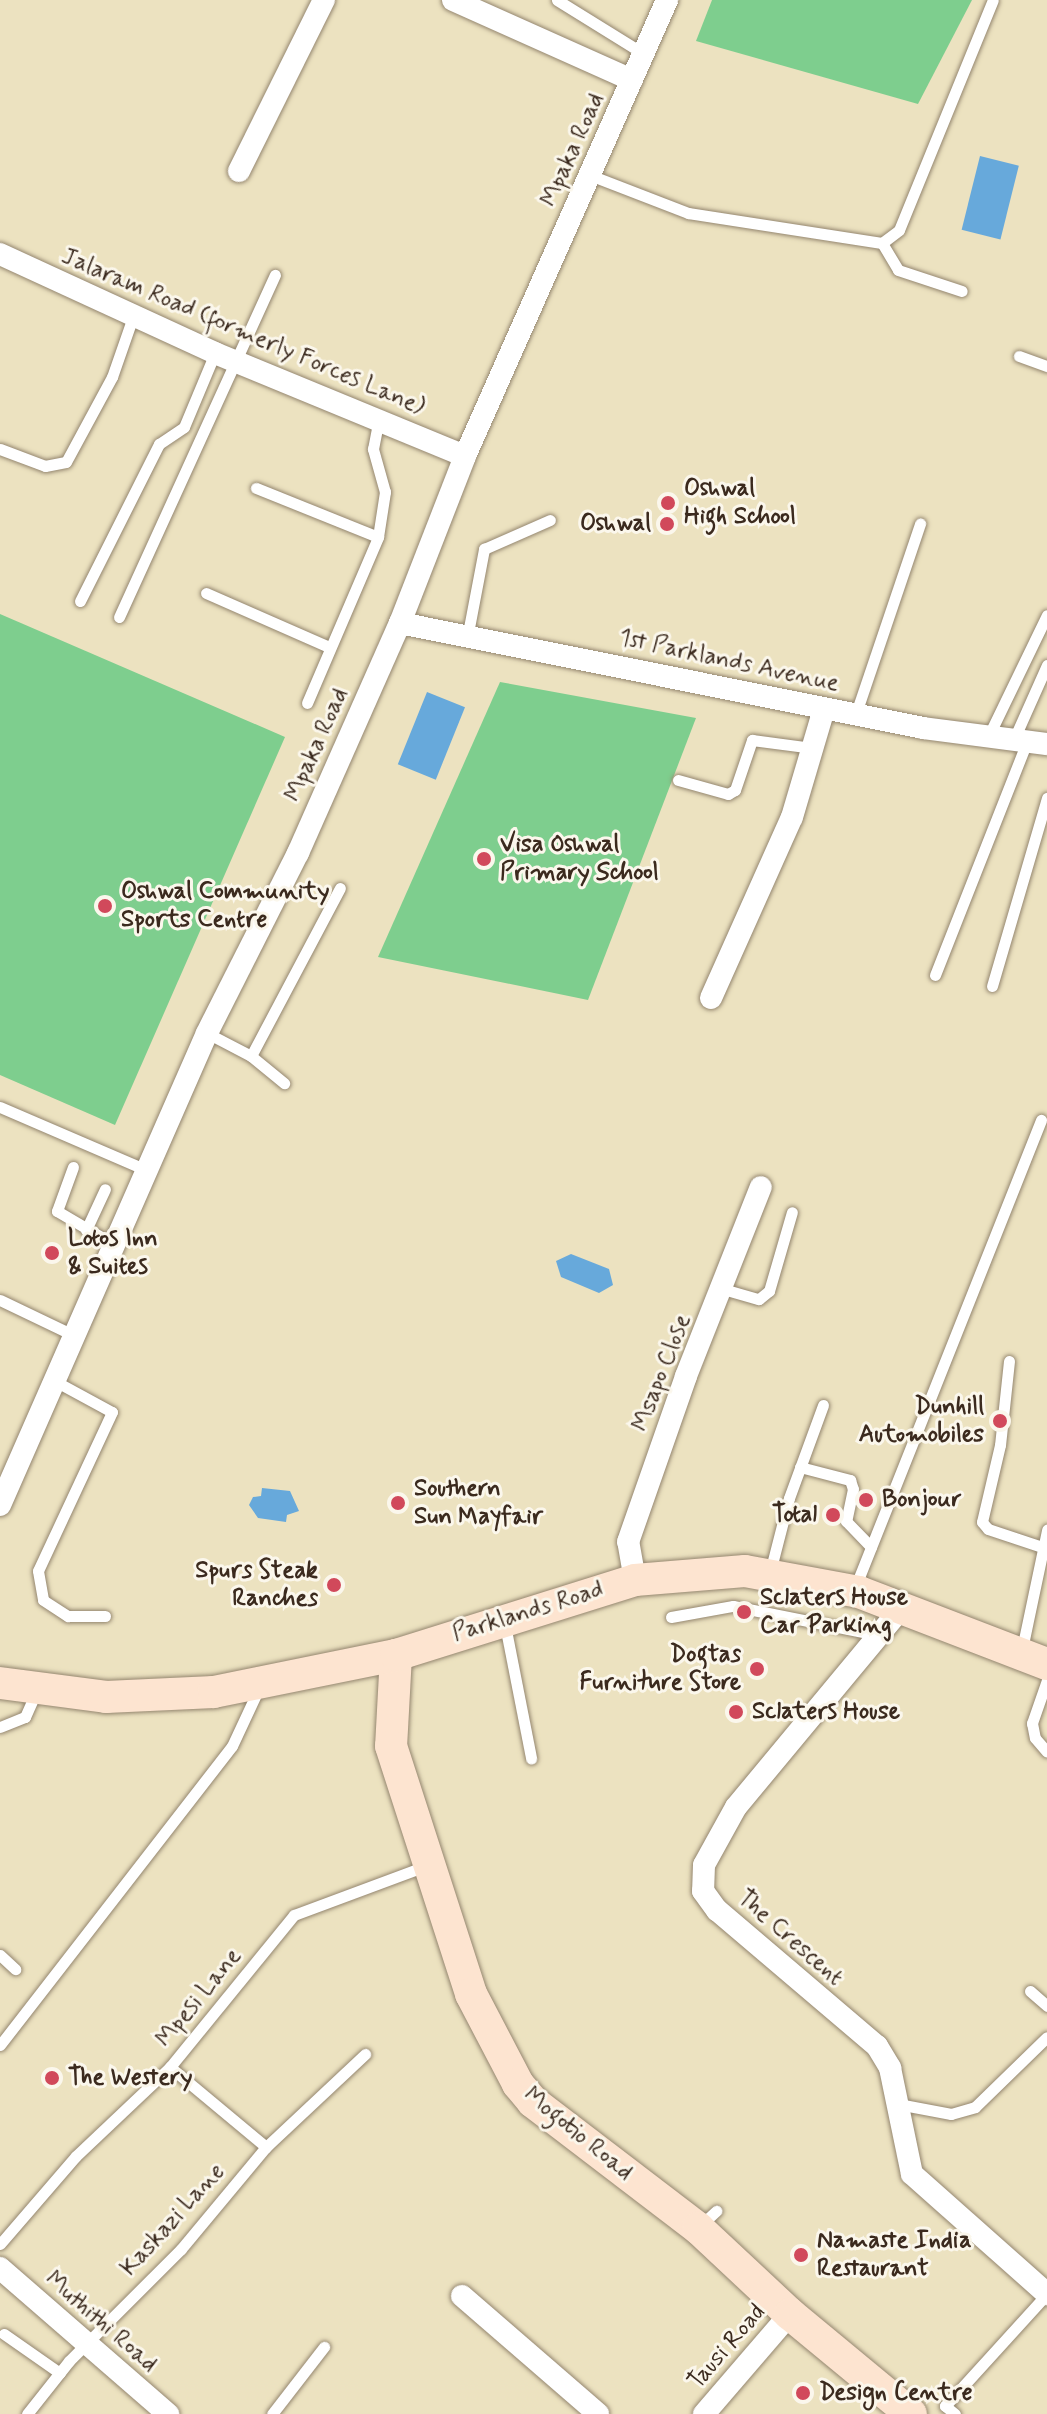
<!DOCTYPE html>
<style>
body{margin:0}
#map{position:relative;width:1047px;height:2414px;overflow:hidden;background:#ece2c0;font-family:Mynerve,sans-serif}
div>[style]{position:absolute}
.green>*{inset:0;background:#7ece8e}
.water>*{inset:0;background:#67a9db;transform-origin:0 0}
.roads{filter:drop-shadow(0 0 2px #94866f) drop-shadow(0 0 2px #94866f)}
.lane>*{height:11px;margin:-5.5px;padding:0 5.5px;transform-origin:5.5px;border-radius:5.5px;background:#fff}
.street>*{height:22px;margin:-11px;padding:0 11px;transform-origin:11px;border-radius:11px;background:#fff}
.secondary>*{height:32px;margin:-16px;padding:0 16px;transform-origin:16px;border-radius:16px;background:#fde4d0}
.dots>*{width:22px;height:22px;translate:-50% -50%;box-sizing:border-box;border:4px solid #fbf7ec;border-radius:50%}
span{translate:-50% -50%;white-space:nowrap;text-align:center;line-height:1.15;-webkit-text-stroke:6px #fbf7ec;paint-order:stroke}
.street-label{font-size:24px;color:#3b2a1e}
.poi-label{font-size:24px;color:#3b2a1e;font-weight:700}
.left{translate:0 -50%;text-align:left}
.right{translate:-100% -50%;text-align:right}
</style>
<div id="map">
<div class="green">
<div style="clip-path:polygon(712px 0,972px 0,918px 104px,696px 41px)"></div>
<div style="clip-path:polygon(0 614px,285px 737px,115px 1125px,0 1075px)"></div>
<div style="clip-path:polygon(500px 682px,696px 718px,588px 1000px,378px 957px)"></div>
</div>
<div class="water">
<div style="left:980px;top:156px;width:40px;height:76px;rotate:14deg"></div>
<div style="left:427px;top:692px;width:41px;height:78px;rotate:22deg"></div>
<div style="clip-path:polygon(571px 1254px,609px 1269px,613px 1285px,599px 1293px,561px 1277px,556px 1261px)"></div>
<div style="clip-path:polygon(262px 1488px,290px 1491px,299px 1511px,287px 1515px,286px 1522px,258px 1518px,249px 1505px,253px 1497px,261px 1496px)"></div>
</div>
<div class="roads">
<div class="lane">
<div style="left:557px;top:0;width:102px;rotate:31.8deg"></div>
<div style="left:590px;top:175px;width:105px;rotate:21.2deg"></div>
<div style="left:688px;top:213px;width:196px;rotate:8.8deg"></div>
<div style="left:882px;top:243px;width:21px;rotate:-37deg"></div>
<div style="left:899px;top:230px;width:248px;rotate:-67.8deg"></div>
<div style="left:882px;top:243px;width:31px;rotate:59deg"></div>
<div style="left:898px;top:270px;width:67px;rotate:18.2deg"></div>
<div style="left:1019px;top:356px;width:30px;rotate:20deg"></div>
<div style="left:0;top:449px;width:48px;rotate:20.7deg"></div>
<div style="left:45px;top:466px;width:21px;rotate:-11deg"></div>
<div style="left:66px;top:462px;width:97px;rotate:-61.6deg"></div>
<div style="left:112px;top:377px;width:67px;rotate:-70.8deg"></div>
<div style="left:256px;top:488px;width:131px;rotate:21.9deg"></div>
<div style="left:206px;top:593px;width:134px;rotate:23.7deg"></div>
<div style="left:80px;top:601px;width:176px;rotate:-63.3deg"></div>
<div style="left:159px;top:444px;width:30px;rotate:-34deg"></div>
<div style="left:184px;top:427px;width:80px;rotate:-67.3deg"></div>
<div style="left:119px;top:617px;width:376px;rotate:-65.5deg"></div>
<div style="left:468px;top:633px;width:86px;rotate:-79.2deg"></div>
<div style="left:484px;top:549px;width:72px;rotate:-23.7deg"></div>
<div style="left:307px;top:703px;width:181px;rotate:-66.8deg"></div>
<div style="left:378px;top:537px;width:46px;rotate:-81.2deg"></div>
<div style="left:385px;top:492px;width:45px;rotate:-105.6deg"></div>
<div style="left:373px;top:449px;width:31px;rotate:-79deg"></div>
<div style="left:856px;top:713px;width:200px;rotate:-71.3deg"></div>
<div style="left:989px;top:735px;width:133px;rotate:-64.2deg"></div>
<div style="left:1014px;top:739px;width:81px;rotate:-66deg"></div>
<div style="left:678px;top:780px;width:52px;rotate:15.6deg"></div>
<div style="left:728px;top:794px;width:8px;rotate:-30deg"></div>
<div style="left:735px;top:790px;width:53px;rotate:-71.2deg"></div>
<div style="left:752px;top:740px;width:62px;rotate:7.5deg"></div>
<div style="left:935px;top:975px;width:251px;rotate:-68.5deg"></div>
<div style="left:992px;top:986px;width:196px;rotate:-73.7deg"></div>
<div style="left:207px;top:1033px;width:50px;rotate:27.6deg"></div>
<div style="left:251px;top:1056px;width:43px;rotate:39.3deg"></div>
<div style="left:251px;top:1056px;width:190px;rotate:-62.1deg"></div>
<div style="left:0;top:1107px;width:159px;rotate:23.3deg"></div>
<div style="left:73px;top:1167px;width:47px;rotate:110deg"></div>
<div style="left:57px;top:1211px;width:65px;rotate:30.5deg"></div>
<div style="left:86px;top:1230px;width:45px;rotate:-65.1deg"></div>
<div style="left:723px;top:1289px;width:37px;rotate:16deg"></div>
<div style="left:759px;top:1299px;width:13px;rotate:-39deg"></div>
<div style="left:769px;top:1291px;width:82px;rotate:-73.8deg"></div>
<div style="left:0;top:1300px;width:81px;rotate:25.6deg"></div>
<div style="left:1009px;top:1361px;width:84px;rotate:96.1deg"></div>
<div style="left:1000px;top:1445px;width:79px;rotate:103.2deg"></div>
<div style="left:982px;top:1522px;width:9px;rotate:49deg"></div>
<div style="left:988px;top:1529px;width:57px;rotate:18.4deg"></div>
<div style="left:53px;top:1380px;width:67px;rotate:28.5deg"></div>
<div style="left:112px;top:1412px;width:175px;rotate:115deg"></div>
<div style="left:38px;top:1571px;width:29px;rotate:80deg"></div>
<div style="left:43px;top:1600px;width:30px;rotate:33deg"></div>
<div style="left:68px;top:1616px;width:37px"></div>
<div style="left:800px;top:1467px;width:52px;rotate:14.6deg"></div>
<div style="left:850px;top:1480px;width:9px;rotate:72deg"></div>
<div style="left:853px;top:1489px;width:33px;rotate:102deg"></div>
<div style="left:846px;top:1521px;width:36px;rotate:46deg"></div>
<div style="left:770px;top:1572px;width:76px;rotate:-75.6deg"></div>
<div style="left:789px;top:1498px;width:99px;rotate:-69.9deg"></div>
<div style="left:854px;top:1590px;width:506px;rotate:-68.3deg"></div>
<div style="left:671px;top:1617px;width:63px;rotate:-10.1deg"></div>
<div style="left:733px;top:1606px;width:148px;rotate:11.3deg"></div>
<div style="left:505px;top:1625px;width:136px;rotate:78.9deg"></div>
<div style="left:1022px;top:1649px;width:122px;rotate:-78.1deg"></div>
<div style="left:1047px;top:1680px;width:46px;rotate:109.2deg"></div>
<div style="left:1032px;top:1723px;width:15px;rotate:79deg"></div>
<div style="left:1035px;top:1738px;width:18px;rotate:49deg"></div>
<div style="left:0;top:1727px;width:27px;rotate:-22deg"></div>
<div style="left:25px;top:1717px;width:27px;rotate:-66deg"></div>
<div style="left:0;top:1955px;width:21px;rotate:43deg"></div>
<div style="left:1030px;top:1991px;width:23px;rotate:41deg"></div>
<div style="left:0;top:2045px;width:378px;rotate:-52.2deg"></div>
<div style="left:232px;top:1746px;width:64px;rotate:-65deg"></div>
<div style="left:170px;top:2067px;width:125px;rotate:39.8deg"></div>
<div style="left:898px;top:2104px;width:54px;rotate:10.7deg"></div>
<div style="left:951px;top:2114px;width:25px;rotate:-16deg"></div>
<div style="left:975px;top:2107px;width:100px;rotate:-44.2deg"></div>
<div style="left:701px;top:2225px;width:21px;rotate:-43deg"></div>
<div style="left:0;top:2244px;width:116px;rotate:-49.2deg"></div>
<div style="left:76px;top:2156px;width:129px;rotate:-43.4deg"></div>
<div style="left:170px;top:2067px;width:196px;rotate:-50.8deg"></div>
<div style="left:294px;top:1915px;width:141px;rotate:-20.4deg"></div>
<div style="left:4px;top:2334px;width:68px;rotate:34.9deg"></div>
<div style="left:27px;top:2414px;width:68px;rotate:-51.6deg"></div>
<div style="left:69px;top:2361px;width:158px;rotate:-45deg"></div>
<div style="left:181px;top:2249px;width:133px;rotate:-50.2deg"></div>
<div style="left:266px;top:2147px;width:136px;rotate:-43.2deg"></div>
<div style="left:272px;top:2414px;width:85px;rotate:-52.2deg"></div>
<div style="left:955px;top:2414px;width:13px;rotate:-141deg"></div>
<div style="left:945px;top:2406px;width:151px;rotate:-47.7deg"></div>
</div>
<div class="street">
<div style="left:453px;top:0;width:196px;rotate:24.1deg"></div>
<div style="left:239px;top:171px;width:191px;rotate:-63.6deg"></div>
<div style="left:0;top:254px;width:237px;rotate:24.7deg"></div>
<div style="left:215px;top:353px;width:270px;rotate:22.4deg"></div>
<div style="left:400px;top:623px;width:533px;rotate:11.35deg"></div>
<div style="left:923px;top:728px;width:125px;rotate:7.4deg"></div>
<div style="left:711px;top:998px;width:198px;rotate:-65.9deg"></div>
<div style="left:792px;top:817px;width:113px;rotate:-73.5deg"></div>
<div style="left:0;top:1505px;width:515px;rotate:-66.32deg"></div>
<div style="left:207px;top:1033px;width:202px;rotate:-63.2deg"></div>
<div style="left:298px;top:853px;width:252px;rotate:-66.1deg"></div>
<div style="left:400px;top:623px;width:179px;rotate:-68.7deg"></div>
<div style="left:465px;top:456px;width:499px;rotate:-66.1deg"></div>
<div style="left:635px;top:1580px;width:39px;rotate:-100deg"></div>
<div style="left:628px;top:1542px;width:176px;rotate:-70.7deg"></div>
<div style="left:686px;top:1376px;width:203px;rotate:-68.4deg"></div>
<div style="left:903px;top:1606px;width:261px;rotate:129.7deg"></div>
<div style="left:736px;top:1807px;width:66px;rotate:118.9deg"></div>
<div style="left:704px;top:1865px;width:26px;rotate:92deg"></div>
<div style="left:703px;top:1891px;width:24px;rotate:54deg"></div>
<div style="left:717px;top:1910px;width:210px;rotate:40.4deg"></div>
<div style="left:877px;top:2046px;width:26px;rotate:59deg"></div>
<div style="left:890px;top:2068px;width:108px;rotate:78.3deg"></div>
<div style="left:912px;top:2174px;width:181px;rotate:41.6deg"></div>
<div style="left:0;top:2268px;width:223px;rotate:41deg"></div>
<div style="left:462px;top:2296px;width:180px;rotate:40.9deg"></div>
<div style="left:704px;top:2414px;width:132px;rotate:-49.3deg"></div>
</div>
<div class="secondary">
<div style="left:396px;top:1655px;width:91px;rotate:93.1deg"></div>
<div style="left:391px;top:1746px;width:261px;rotate:72.1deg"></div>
<div style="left:471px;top:1994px;width:102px;rotate:62.4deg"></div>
<div style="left:518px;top:2084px;width:23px;rotate:50deg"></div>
<div style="left:533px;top:2102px;width:208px;rotate:37.4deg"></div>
<div style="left:698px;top:2228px;width:126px;rotate:43.1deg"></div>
<div style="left:790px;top:2314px;width:157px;rotate:39.6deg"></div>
<div style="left:0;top:1683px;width:107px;rotate:7.5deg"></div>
<div style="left:106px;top:1697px;width:108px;rotate:-2.7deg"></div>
<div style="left:214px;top:1692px;width:186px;rotate:-11.5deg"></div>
<div style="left:396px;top:1655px;width:250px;rotate:-17.4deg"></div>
<div style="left:635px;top:1580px;width:110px;rotate:-4.7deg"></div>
<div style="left:745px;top:1571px;width:116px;rotate:10.4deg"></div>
<div style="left:859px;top:1592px;width:201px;rotate:21deg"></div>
</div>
</div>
<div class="dots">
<div style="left:668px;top:503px;background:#d1495b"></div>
<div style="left:667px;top:524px;background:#d1495b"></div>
<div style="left:484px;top:859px;background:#d1495b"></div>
<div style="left:105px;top:906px;background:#d1495b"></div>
<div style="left:52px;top:1253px;background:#d1495b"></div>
<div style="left:1000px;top:1421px;background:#d1495b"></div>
<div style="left:866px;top:1500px;background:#d1495b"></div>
<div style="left:398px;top:1503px;background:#d1495b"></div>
<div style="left:833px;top:1515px;background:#d1495b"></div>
<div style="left:334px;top:1585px;background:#d1495b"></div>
<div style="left:744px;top:1612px;background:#d1495b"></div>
<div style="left:757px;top:1669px;background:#d1495b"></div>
<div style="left:736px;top:1712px;background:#d1495b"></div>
<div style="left:52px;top:2078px;background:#d1495b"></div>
<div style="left:801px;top:2255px;background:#d1495b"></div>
<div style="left:803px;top:2393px;background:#d1495b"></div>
</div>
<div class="street-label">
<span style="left:573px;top:150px;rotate:-66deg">Mpaka Road</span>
<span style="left:243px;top:332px;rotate:23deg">Jalaram Road (formerly Forces Lane)</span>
<span style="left:729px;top:661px;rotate:12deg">1st Parklands Avenue</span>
<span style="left:317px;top:745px;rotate:-66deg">Mpaka Road</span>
<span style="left:662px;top:1373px;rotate:-69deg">Msapo Close</span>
<span style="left:528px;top:1612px;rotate:-17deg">Parklands Road</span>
<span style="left:790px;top:1938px;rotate:41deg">The Crescent</span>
<span style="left:199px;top:1998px;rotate:-51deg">Mpesi Lane</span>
<span style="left:578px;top:2134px;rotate:39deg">Mogotio Road</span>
<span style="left:173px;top:2220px;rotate:-48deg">Kaskazi Lane</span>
<span style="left:101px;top:2322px;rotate:41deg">Muthithi Road</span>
<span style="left:727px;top:2347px;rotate:-49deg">Tausi Road</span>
</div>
<div class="poi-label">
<span class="left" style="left:684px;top:503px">Oshwal<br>High School</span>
<span class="right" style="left:651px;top:524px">Oshwal</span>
<span class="left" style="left:500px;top:859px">Visa Oshwal<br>Primary School</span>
<span class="left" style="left:121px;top:906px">Oshwal Community<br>Sports Centre</span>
<span class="left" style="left:68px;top:1253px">Lotos Inn<br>&amp; Suites</span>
<span class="right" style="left:984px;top:1421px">Dunhill<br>Automobiles</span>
<span class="left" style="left:414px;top:1503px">Southern<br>Sun Mayfair</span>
<span class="left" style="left:882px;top:1500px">Bonjour</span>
<span class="right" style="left:817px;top:1515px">Total</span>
<span class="right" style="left:318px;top:1585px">Spurs Steak<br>Ranches</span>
<span class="left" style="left:760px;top:1612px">Sclaters House<br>Car Parking</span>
<span class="right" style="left:741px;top:1669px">Dogtas<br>Furniture Store</span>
<span class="left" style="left:752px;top:1712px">Sclaters House</span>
<span class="left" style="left:68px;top:2078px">The Westery</span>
<span class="left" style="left:817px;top:2255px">Namaste India<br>Restaurant</span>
<span class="left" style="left:819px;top:2393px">Design Centre</span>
</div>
</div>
